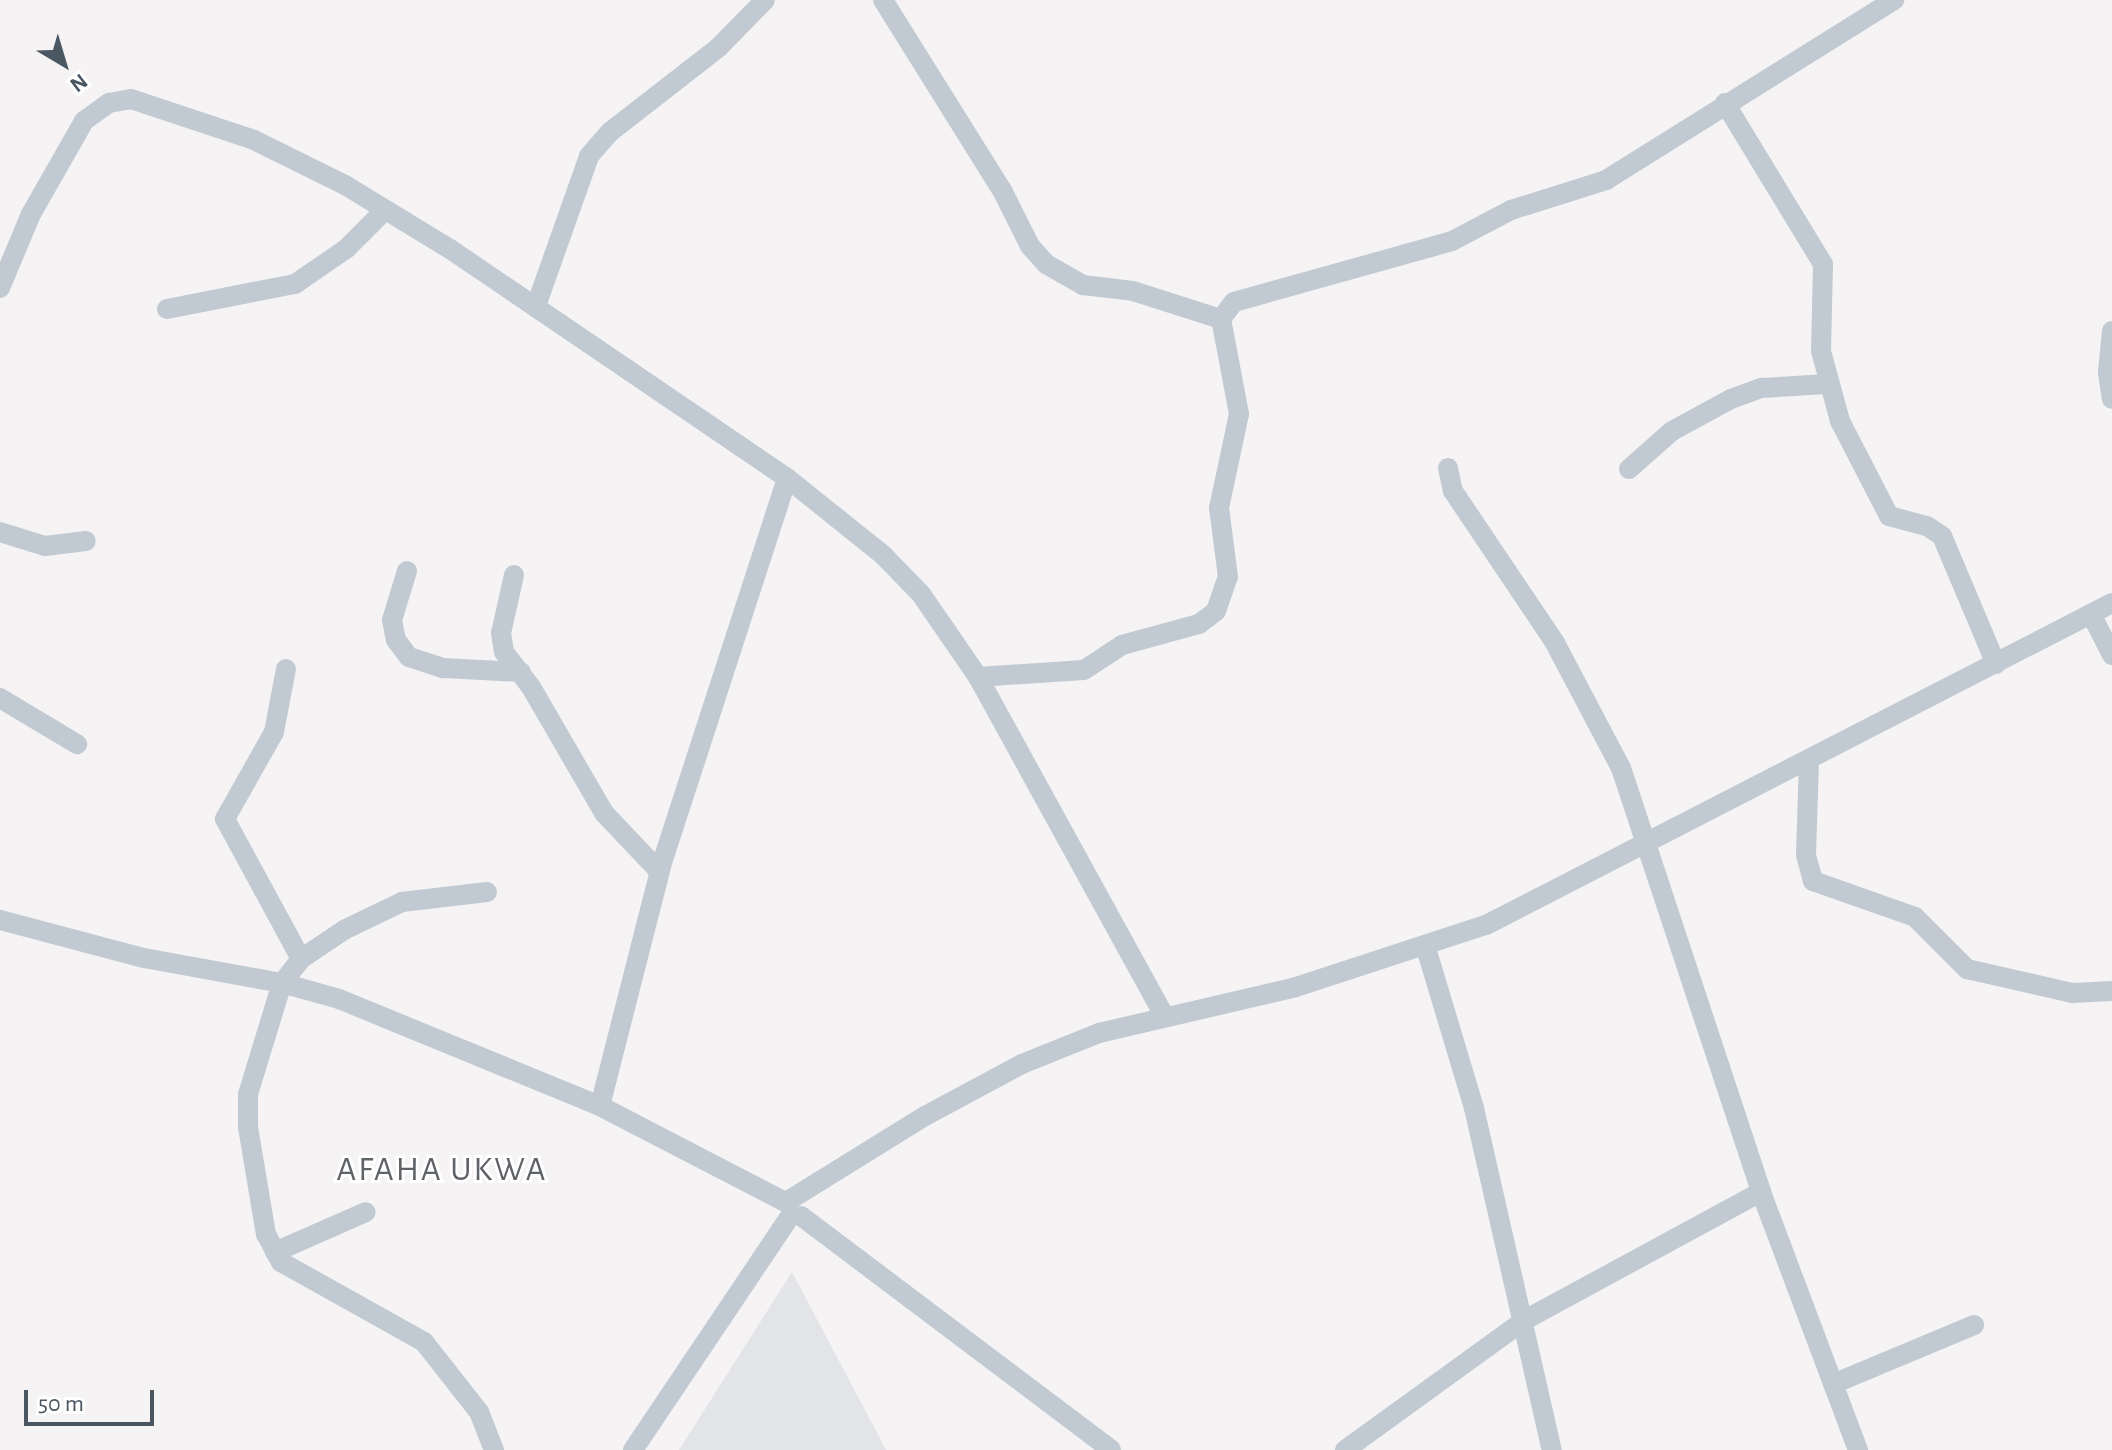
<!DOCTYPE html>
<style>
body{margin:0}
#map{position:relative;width:2112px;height:1450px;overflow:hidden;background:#f5f3f3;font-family:"Alegreya Sans",sans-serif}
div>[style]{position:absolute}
.airport>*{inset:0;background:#e2e4e7}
.minor>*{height:20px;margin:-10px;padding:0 10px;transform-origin:10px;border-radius:10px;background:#c1cad2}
span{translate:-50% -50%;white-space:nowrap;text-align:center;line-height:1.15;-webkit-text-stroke:6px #fff;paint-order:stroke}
.quarter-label{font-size:34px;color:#5f6368;letter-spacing:2px}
.north{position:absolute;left:24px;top:24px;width:80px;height:80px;-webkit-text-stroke:6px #fff;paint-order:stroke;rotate:142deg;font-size:22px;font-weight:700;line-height:32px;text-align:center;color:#4a5661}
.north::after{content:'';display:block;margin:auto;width:28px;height:36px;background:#4a5661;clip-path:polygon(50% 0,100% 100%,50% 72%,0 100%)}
.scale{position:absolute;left:24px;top:1390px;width:130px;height:36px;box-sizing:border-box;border:4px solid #4a5661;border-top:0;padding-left:10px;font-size:24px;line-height:28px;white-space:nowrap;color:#4a5661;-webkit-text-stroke:6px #fff;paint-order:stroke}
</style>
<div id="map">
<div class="airport">
<div style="clip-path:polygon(792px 1272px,886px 1450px,679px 1450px)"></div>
</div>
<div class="minor">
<div style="left:883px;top:0;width:226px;rotate:58deg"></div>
<div style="left:1003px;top:192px;width:60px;rotate:63.4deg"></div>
<div style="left:1030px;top:246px;width:24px;rotate:48deg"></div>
<div style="left:1046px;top:264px;width:43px;rotate:29.6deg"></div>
<div style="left:1083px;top:285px;width:50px;rotate:6.8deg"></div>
<div style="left:1133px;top:291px;width:92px;rotate:17.7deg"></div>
<div style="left:1725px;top:103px;width:188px;rotate:58.7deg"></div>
<div style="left:1823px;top:264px;width:87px;rotate:91.3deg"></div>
<div style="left:1821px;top:351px;width:73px;rotate:74.8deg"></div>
<div style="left:1840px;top:421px;width:107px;rotate:62.7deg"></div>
<div style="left:1889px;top:516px;width:39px;rotate:15deg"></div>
<div style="left:1927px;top:526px;width:18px;rotate:34deg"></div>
<div style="left:1942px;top:536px;width:139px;rotate:67.1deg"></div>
<div style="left:0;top:288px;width:80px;rotate:-67.3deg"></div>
<div style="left:31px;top:214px;width:107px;rotate:-60.3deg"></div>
<div style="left:84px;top:121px;width:31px;rotate:-36deg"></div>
<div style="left:109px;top:103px;width:22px;rotate:-10deg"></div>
<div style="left:131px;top:99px;width:130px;rotate:18.4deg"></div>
<div style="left:254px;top:140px;width:102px;rotate:26.3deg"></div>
<div style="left:345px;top:185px;width:123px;rotate:31.4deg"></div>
<div style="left:450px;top:249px;width:407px;rotate:34.2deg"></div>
<div style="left:787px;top:478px;width:123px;rotate:38.7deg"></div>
<div style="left:883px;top:555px;width:54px;rotate:45.7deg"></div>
<div style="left:921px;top:594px;width:101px;rotate:55.5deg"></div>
<div style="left:978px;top:677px;width:386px;rotate:61.2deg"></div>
<div style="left:536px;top:306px;width:159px;rotate:-70.5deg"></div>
<div style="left:589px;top:156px;width:32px;rotate:-49deg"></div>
<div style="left:610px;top:132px;width:137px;rotate:-37.9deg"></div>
<div style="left:718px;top:48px;width:67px;rotate:-45.6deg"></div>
<div style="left:167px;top:309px;width:130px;rotate:-11.1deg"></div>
<div style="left:295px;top:284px;width:62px;rotate:-34.5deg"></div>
<div style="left:346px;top:249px;width:55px;rotate:-45deg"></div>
<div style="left:2112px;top:331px;width:41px;rotate:95.6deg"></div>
<div style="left:2108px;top:372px;width:27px;rotate:82deg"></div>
<div style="left:1448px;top:468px;width:24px;rotate:78deg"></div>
<div style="left:1453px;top:491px;width:183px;rotate:56.1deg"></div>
<div style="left:1555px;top:643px;width:141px;rotate:62.2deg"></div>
<div style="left:1621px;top:768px;width:447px;rotate:71.7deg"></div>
<div style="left:1761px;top:1192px;width:276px;rotate:69.4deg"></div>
<div style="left:1629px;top:469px;width:57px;rotate:-41.5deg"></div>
<div style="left:1672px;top:431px;width:67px;rotate:-28.5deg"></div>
<div style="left:1731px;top:399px;width:33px;rotate:-20deg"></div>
<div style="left:1762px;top:388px;width:65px;rotate:-3.5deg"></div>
<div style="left:0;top:532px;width:47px;rotate:17.3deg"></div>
<div style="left:45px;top:546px;width:41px;rotate:-7deg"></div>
<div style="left:407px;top:571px;width:51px;rotate:107deg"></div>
<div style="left:392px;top:620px;width:20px;rotate:79deg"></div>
<div style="left:396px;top:640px;width:21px;rotate:53deg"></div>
<div style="left:409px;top:657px;width:36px;rotate:18deg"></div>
<div style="left:443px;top:668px;width:78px;rotate:2.9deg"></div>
<div style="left:514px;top:575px;width:59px;rotate:102.6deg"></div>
<div style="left:501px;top:633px;width:19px;rotate:81deg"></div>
<div style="left:504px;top:652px;width:44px;rotate:52.4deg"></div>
<div style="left:531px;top:687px;width:146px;rotate:59.9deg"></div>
<div style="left:604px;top:813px;width:80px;rotate:46.5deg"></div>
<div style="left:2091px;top:614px;width:46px;rotate:62.9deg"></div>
<div style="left:286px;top:669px;width:64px;rotate:100.8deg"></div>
<div style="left:274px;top:732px;width:100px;rotate:119.4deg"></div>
<div style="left:225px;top:819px;width:159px;rotate:61.5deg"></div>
<div style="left:978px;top:677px;width:106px;rotate:-3.8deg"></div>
<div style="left:1084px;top:670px;width:45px;rotate:-33.3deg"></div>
<div style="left:1122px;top:645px;width:80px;rotate:-15.3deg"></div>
<div style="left:1199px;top:624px;width:21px;rotate:-37deg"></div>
<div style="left:1216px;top:611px;width:36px;rotate:-71deg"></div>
<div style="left:1228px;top:577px;width:70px;rotate:-97.4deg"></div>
<div style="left:1219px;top:508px;width:96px;rotate:-78deg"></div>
<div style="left:1239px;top:414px;width:97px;rotate:-100.7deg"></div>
<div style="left:1221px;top:319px;width:21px;rotate:-53deg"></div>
<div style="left:1234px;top:302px;width:226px;rotate:-15.6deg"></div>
<div style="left:1452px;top:241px;width:67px;rotate:-27.7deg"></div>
<div style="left:1511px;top:210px;width:100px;rotate:-17.5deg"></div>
<div style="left:1606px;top:180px;width:340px;rotate:-32deg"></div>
<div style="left:0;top:698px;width:90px;rotate:30.9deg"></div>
<div style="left:1809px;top:760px;width:95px;rotate:91.8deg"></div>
<div style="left:1806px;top:855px;width:27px;rotate:75deg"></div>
<div style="left:1813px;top:881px;width:108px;rotate:19.4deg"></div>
<div style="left:1915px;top:917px;width:74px;rotate:45deg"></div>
<div style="left:1967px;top:969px;width:109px;rotate:12.8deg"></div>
<div style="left:2073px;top:993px;width:39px;rotate:-3deg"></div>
<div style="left:487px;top:892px;width:86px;rotate:173.3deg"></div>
<div style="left:402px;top:902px;width:64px;rotate:154.2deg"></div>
<div style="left:344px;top:930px;width:52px;rotate:146deg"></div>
<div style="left:301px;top:959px;width:31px;rotate:128deg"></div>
<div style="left:282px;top:983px;width:116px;rotate:107deg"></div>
<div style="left:248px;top:1094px;width:33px;rotate:90deg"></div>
<div style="left:248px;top:1127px;width:109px;rotate:80.5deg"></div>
<div style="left:266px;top:1234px;width:32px;rotate:62deg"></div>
<div style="left:281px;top:1262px;width:164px;rotate:29.2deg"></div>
<div style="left:424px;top:1342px;width:89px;rotate:51.8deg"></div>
<div style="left:479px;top:1412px;width:41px;rotate:68.5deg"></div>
<div style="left:0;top:920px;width:149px;rotate:14.8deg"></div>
<div style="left:144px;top:958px;width:140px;rotate:10.3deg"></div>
<div style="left:282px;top:983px;width:59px;rotate:15.7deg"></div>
<div style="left:339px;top:999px;width:282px;rotate:22.3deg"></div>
<div style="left:600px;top:1106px;width:211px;rotate:27.4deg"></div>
<div style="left:1426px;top:948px;width:167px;rotate:73.3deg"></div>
<div style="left:1474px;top:1108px;width:351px;rotate:77.2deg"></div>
<div style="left:600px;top:1106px;width:248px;rotate:-75.7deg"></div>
<div style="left:661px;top:866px;width:408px;rotate:-72deg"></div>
<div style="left:791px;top:1199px;width:158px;rotate:-31.8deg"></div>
<div style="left:925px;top:1116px;width:110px;rotate:-28.2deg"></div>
<div style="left:1022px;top:1064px;width:83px;rotate:-21.9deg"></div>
<div style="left:1099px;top:1033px;width:202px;rotate:-13.1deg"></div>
<div style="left:1296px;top:987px;width:200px;rotate:-18.1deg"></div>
<div style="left:1486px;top:925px;width:704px;rotate:-27.22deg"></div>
<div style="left:801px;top:1216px;width:388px;rotate:37deg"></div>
<div style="left:275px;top:1252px;width:99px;rotate:-23.7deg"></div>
<div style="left:1833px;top:1384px;width:153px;rotate:-22.7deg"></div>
<div style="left:633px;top:1450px;width:282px;rotate:-56.1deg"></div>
<div style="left:1345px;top:1450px;width:220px;rotate:-35.9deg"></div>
<div style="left:1523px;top:1321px;width:271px;rotate:-28.5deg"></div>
</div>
<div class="quarter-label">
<span style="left:442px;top:1171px">AFAHA UKWA</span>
</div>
<div class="north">N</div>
<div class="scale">50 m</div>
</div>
